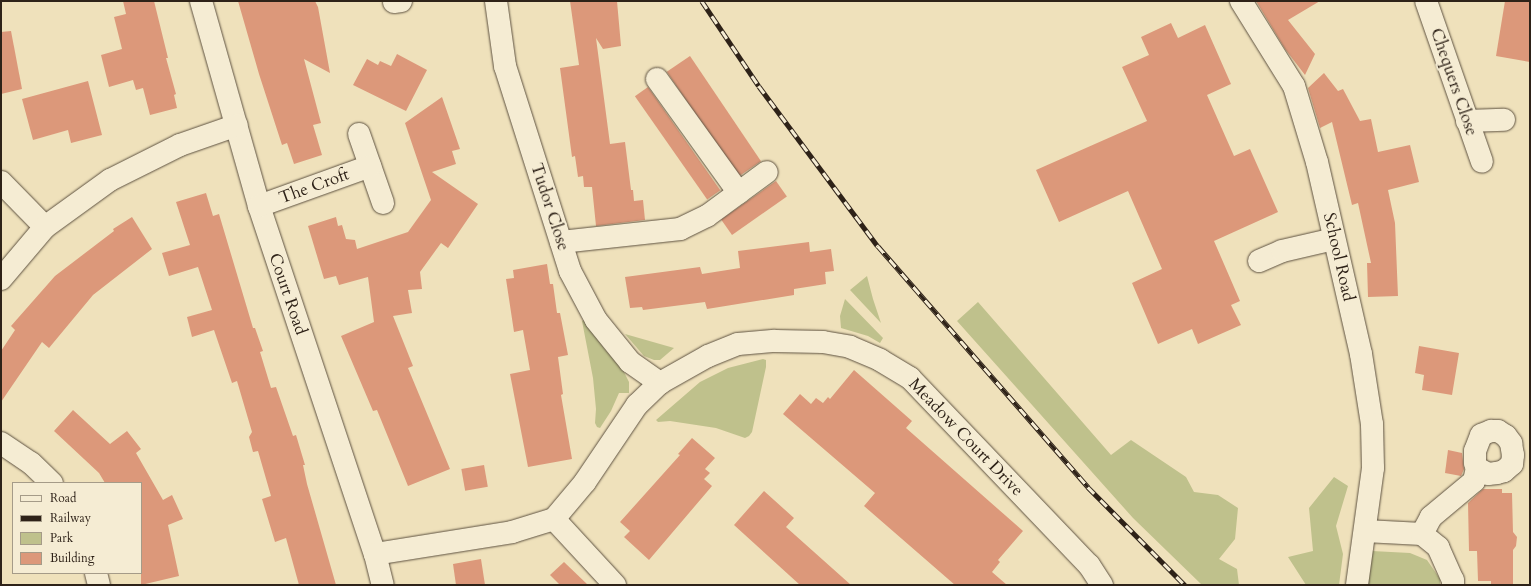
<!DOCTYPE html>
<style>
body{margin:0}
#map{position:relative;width:1531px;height:586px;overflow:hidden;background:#efe1bb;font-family:Cardo,serif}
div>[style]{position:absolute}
.green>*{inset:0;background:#bfc18c}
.building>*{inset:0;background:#dc987a;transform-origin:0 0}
.roads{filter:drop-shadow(0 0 1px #5e5241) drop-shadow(0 0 1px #5e5241)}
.minor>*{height:22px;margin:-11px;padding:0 11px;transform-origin:11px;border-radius:11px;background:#f5ecd3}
.rail>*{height:4.5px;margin-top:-2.25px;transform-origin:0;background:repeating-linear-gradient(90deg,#f5ecd3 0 9px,#2e2218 0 18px);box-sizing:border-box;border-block:1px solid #2e2218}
span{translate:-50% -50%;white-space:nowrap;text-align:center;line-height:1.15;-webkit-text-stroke:3.5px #f5ecd3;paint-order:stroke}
.street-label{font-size:17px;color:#2e2218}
.frame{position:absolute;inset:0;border:2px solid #2e2218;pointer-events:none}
.legend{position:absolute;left:12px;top:482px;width:130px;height:92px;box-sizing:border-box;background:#f5ecd3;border:1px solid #a59b88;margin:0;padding:5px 7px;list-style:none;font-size:12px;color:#2e2218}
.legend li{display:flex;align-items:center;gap:8px;height:20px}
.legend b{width:20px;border:1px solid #a59b88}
</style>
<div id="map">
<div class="green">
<div style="clip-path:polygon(867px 276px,873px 299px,881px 323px,850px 290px)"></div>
<div style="clip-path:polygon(845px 299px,883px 338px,880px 343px,868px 336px,841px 328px,840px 316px)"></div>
<div style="clip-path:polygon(978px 302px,1111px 455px,1131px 440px,1186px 477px,1194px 492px,1218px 495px,1238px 508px,1235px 539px,1219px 559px,1237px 569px,1239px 585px,1202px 585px,1133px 518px,957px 321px)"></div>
<div style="clip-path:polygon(586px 319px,604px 348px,623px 370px,629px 382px,629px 393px,619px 393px,611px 411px,600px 428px,597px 427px,595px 423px,596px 409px,593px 378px,582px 321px)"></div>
<div style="clip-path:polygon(625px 334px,674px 348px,660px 360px,654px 360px,644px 356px)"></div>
<div style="clip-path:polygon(763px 359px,766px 360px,766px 367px,752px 432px,749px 436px,745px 438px,716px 428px,670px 421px,658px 422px,656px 420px,700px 382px,728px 368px)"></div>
<div style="clip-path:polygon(1334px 477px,1348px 486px,1336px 526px,1343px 554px,1339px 585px,1306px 585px,1288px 557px,1313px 551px,1309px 508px)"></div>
<div style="clip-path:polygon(1372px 551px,1410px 553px,1427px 560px,1440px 579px,1440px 585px,1366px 585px)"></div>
</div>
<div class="building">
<div style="clip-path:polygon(123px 1px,154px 1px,168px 58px,166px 58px,176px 94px,174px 95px,177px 108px,150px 115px,143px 88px,136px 90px,133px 80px,109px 87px,101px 55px,122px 49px,114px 17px,126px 14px)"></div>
<div style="clip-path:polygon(238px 1px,315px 1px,318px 7px,330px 73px,304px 59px,321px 123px,313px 125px,322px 155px,294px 164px,287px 143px,282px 145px,259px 74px)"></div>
<div style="clip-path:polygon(570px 1px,617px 1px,621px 46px,603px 49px,596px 38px,610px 144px,625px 142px,631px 190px,633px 190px,634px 201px,643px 200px,645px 220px,596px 226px,592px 187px,584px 187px,583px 176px,578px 177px,575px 156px,572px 157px,560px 68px,579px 65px)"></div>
<div style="clip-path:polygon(1256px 1px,1320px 1px,1288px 20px,1315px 54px,1305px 75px,1285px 49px)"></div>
<div style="clip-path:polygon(1505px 1px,1530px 1px,1530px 62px,1496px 56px)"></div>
<div style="clip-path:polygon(1171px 23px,1178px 38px,1205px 25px,1231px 84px,1207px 95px,1234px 156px,1250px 149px,1278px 212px,1214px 241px,1240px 301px,1231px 305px,1241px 325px,1198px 344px,1192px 329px,1158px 344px,1132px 283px,1162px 269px,1128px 191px,1059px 222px,1036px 170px,1147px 121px,1122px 67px,1149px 55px,1141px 37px)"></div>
<div style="clip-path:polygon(11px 31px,22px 89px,1px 94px,1px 32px)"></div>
<div style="clip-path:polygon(397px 54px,427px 70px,406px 111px,353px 85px,367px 59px,378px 65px,380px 61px,391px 66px)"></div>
<div style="left:690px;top:56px;width:127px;height:28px;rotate:56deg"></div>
<div style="clip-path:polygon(1324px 73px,1338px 91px,1343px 89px,1360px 121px,1371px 119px,1378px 152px,1410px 145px,1419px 182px,1388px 190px,1395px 223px,1398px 296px,1368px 297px,1367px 263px,1371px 263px,1358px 203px,1352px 205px,1332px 122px,1320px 128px,1308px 88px)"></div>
<div style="clip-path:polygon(88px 81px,102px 135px,71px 143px,68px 130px,33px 140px,22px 99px)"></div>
<div style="left:648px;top:87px;width:126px;height:16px;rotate:55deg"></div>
<div style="clip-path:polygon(442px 97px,460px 149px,452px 151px,456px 164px,432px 172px,478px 204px,448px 248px,441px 243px,420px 272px,422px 289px,408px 290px,412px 313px,393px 316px,413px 366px,408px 368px,450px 469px,408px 486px,377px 410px,373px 411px,341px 336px,374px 322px,368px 277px,339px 285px,336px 276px,324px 279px,308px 226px,336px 217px,338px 226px,342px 225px,346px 239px,355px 240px,357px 249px,408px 232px,431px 200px,405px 123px)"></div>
<div style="left:776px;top:181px;width:19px;height:67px;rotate:55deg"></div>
<div style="clip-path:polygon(206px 193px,213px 216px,219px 214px,253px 328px,255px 328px,263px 351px,260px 352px,271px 388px,276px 387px,293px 436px,296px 435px,305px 465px,303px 465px,307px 484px,336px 585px,299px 585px,286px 538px,275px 542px,262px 499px,271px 496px,258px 451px,253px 452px,249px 437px,252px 432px,237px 381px,232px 383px,214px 330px,192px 337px,187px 317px,212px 310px,198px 267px,169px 276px,162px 253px,190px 245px,176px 202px)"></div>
<div style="clip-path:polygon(132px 217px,152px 249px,93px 295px,49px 348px,42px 342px,1px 402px,1px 351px,15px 330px,11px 326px,55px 276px,114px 231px,113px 229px)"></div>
<div style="clip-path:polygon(809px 242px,810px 252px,831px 249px,834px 271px,825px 272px,826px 284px,794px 289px,794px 295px,707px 309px,705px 302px,643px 310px,642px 307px,630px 308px,625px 277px,700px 267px,702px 274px,740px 268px,738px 251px)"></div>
<div style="clip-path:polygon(547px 264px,550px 284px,553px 284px,557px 313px,560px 313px,568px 355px,558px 357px,563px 394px,561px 395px,572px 459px,528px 467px,510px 374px,530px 370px,523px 330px,514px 332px,506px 279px,514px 278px,513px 270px)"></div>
<div style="clip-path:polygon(1419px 346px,1459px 353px,1452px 395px,1422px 390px,1424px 375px,1415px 373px)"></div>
<div style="clip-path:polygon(854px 370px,912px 421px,906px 428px,1023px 531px,998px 560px,1000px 562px,992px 572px,1007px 585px,955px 585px,864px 506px,875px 493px,783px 414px,800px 394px,811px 404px,816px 398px,823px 403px,828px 397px,830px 399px)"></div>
<div style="clip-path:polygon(73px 410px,110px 444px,127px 431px,141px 449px,136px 453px,163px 500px,172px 495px,183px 519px,168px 525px,179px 576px,141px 585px,141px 483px,105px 483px,99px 473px,54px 431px)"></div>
<div style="clip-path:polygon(692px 438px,715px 458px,705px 469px,710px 473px,704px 479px,712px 486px,649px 560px,624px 537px,630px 531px,620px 522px,680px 455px,678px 454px)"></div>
<div style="clip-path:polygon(1448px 450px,1462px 453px,1464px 469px,1461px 476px,1445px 473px)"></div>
<div style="left:484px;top:465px;width:22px;height:23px;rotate:80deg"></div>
<div style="clip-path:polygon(1483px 489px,1502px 489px,1502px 493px,1512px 493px,1513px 532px,1517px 537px,1516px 546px,1513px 550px,1513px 585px,1491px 585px,1491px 581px,1478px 581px,1477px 551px,1469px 551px,1468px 503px)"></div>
<div style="clip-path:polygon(764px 491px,794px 518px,786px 527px,851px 585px,800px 585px,734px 525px)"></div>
<div style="clip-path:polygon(481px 559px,485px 585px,456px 585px,453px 564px)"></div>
<div style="clip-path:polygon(564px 562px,588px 585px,560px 585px,550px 575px)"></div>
</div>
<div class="roads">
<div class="minor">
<div style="left:201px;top:1px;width:213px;rotate:74.2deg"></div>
<div style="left:259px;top:206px;width:367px;rotate:71.6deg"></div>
<div style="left:375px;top:554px;width:32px;rotate:76deg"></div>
<div style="left:496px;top:1px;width:66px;rotate:82.1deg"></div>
<div style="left:505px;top:66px;width:215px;rotate:72.4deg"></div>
<div style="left:570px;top:271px;width:55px;rotate:62deg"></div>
<div style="left:596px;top:320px;width:54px;rotate:51deg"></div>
<div style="left:630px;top:362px;width:37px;rotate:35deg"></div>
<div style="left:1241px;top:1px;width:100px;rotate:58.1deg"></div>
<div style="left:1294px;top:86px;width:79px;rotate:73.2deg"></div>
<div style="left:1317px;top:162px;width:197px;rotate:77.1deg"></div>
<div style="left:1361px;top:354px;width:71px;rotate:81.1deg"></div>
<div style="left:1372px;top:424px;width:44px;rotate:88.7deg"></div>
<div style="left:1373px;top:468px;width:118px;rotate:97.8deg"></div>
<div style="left:1426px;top:1px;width:170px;rotate:70.8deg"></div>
<div style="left:394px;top:2px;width:7px;rotate:-8deg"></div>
<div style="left:657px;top:79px;width:140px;rotate:54.3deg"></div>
<div style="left:1467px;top:121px;width:37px;rotate:-2deg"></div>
<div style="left:359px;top:134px;width:73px;rotate:70.8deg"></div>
<div style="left:1px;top:182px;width:63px;rotate:45.6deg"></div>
<div style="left:259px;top:206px;width:118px;rotate:-19.8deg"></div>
<div style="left:561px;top:242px;width:120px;rotate:-6.2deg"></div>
<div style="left:680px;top:229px;width:30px;rotate:-26deg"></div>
<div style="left:707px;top:216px;width:74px;rotate:-36.3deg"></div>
<div style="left:1259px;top:261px;width:25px;rotate:-23deg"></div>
<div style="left:1282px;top:251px;width:53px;rotate:-13deg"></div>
<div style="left:1px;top:279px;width:68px;rotate:-49.8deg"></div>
<div style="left:45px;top:227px;width:80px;rotate:-35.9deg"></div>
<div style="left:110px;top:180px;width:78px;rotate:-26.6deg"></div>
<div style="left:180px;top:145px;width:60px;rotate:-19.3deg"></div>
<div style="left:1px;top:443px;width:36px;rotate:34deg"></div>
<div style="left:31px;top:463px;width:29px;rotate:44deg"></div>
<div style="left:554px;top:519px;width:90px;rotate:47.3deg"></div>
<div style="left:1365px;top:531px;width:57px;rotate:3deg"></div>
<div style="left:1422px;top:534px;width:21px;rotate:39deg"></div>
<div style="left:1438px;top:547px;width:36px;rotate:66deg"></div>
<div style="left:1453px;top:580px;width:5px;rotate:90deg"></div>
<div style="left:1422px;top:534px;width:19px;rotate:-62deg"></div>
<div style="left:1431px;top:517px;width:56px;rotate:-39.9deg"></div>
<div style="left:1474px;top:481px;width:13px;rotate:-77deg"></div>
<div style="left:1477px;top:468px;width:5px;rotate:-112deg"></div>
<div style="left:1475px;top:463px;width:12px;rotate:-90deg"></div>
<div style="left:1475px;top:451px;width:17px;rotate:-69deg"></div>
<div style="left:1481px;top:435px;width:11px;rotate:-22deg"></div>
<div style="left:1491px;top:431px;width:7px"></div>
<div style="left:1498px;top:431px;width:9px;rotate:32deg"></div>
<div style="left:1506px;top:436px;width:9px;rotate:54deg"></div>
<div style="left:1511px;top:443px;width:12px;rotate:81deg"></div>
<div style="left:1513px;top:455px;width:9px;rotate:96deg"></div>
<div style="left:1512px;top:464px;width:11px;rotate:139deg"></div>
<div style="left:1504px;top:471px;width:7px;rotate:164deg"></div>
<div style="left:1497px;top:473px;width:9px;rotate:174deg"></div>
<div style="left:1488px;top:474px;width:13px;rotate:-151deg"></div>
<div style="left:375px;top:554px;width:139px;rotate:-9.1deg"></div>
<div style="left:512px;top:532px;width:44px;rotate:-17.2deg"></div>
<div style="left:554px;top:519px;width:48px;rotate:-50deg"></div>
<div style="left:585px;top:482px;width:93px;rotate:-56deg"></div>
<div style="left:637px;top:405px;width:32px;rotate:-44deg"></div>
<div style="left:660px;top:383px;width:55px;rotate:-29.4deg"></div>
<div style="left:708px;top:356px;width:32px;rotate:-22deg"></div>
<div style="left:738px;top:344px;width:37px;rotate:-5deg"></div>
<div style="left:775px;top:341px;width:48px;rotate:1.2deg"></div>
<div style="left:823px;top:342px;width:27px;rotate:10deg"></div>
<div style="left:850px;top:347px;width:33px;rotate:23deg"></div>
<div style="left:880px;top:360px;width:35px;rotate:31deg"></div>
<div style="left:910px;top:378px;width:259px;rotate:46.3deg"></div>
<div style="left:1089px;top:565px;width:24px;rotate:57deg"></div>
<div style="left:96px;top:573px;width:12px;rotate:76deg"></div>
</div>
</div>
<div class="rail">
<div style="left:702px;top:1px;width:102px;rotate:56.2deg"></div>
<div style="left:759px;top:86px;width:199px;rotate:53.4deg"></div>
<div style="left:878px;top:246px;width:320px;rotate:48.9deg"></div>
<div style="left:1088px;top:487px;width:138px;rotate:45.3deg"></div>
</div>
<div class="street-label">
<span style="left:1454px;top:82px;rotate:71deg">Chequers Close</span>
<span style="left:314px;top:186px;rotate:-20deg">The Croft</span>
<span style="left:550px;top:207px;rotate:72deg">Tudor Close</span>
<span style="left:1339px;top:257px;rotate:77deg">School Road</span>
<span style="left:288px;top:294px;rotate:71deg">Court Road</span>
<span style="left:966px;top:437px;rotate:46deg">Meadow Court Drive</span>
</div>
<div class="frame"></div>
<ul class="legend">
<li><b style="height:5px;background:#f5ecd3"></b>Road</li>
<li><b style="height:5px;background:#2e2218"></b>Railway</li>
<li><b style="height:11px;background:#bfc18c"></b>Park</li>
<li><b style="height:11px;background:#dc987a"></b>Building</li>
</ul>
</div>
